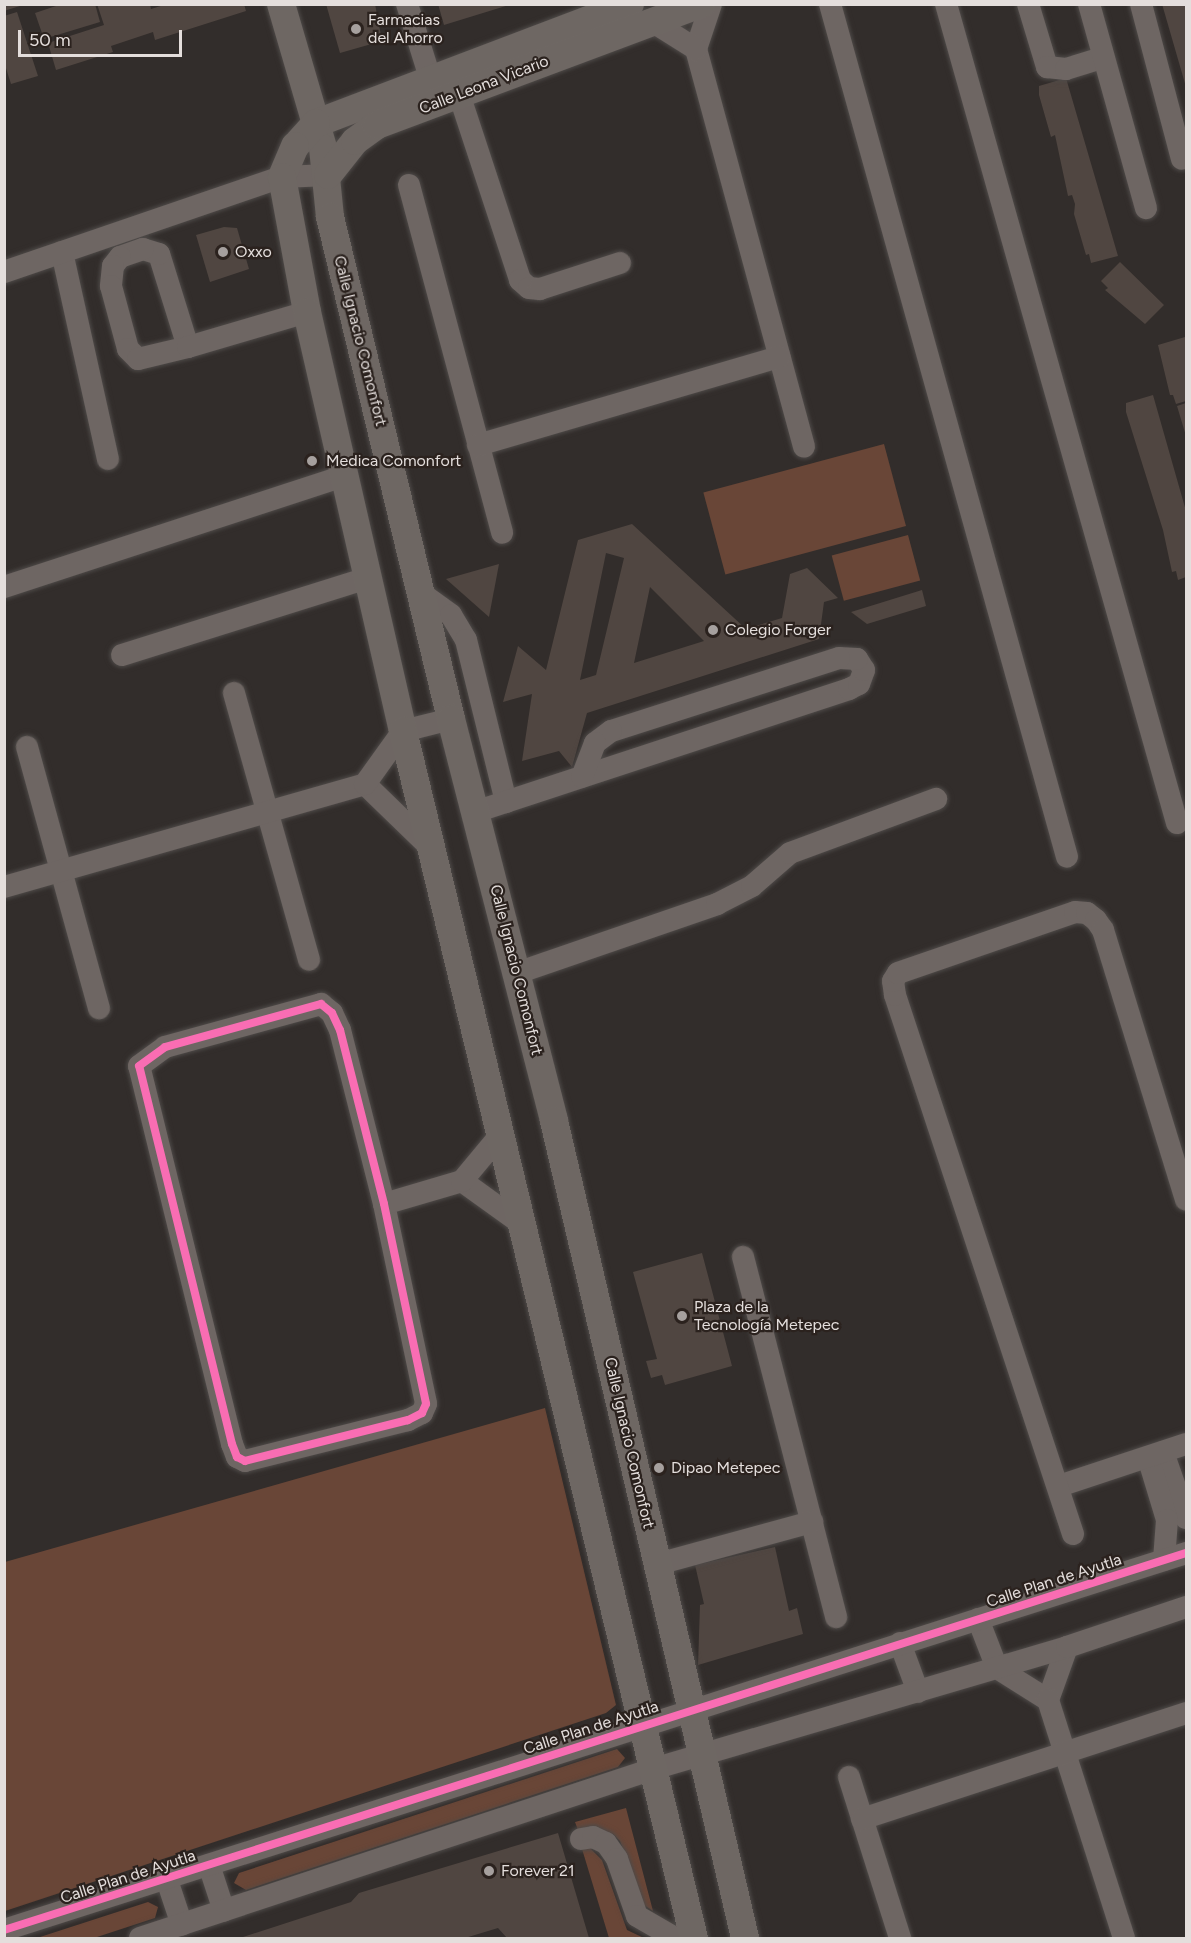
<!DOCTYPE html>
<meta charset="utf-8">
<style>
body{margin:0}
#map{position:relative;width:1191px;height:1943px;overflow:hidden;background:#322d2b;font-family:Figtree,sans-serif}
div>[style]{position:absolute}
.green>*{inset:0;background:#694637;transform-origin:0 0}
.building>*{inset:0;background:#504641}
.roads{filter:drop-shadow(0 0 2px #4e4a48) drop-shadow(0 0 2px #4e4a48)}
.minor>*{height:22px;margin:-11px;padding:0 11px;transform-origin:11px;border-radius:11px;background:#6e6663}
.major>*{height:28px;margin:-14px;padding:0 14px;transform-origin:14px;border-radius:14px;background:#6e6763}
.cycleway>*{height:8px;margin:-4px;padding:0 4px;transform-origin:4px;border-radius:4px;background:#f96db3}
.dots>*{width:16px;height:16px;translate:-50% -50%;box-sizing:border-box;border:3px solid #2b221e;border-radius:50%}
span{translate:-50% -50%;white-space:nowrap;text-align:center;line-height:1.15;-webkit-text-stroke:4.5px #2b221e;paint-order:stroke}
.poi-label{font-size:16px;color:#e4dedc}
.left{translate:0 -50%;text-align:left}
.street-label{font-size:16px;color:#e4dedc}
.frame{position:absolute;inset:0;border:6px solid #e4dedc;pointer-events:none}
.scale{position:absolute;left:18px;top:30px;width:164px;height:27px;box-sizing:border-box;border:3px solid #e4dedc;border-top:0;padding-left:8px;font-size:18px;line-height:21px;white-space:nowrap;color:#e4dedc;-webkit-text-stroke:4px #2b221e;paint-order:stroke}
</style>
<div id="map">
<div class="green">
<div style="left:884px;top:444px;width:85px;height:187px;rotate:75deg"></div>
<div style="left:908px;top:535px;width:47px;height:79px;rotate:75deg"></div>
<div style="clip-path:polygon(545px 1408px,616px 1705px,606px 1713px,5px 1911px,5px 1562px)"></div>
<div style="clip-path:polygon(617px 1749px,625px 1758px,618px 1767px,246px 1890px,234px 1883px,239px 1873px)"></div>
<div style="clip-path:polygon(626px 1808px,653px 1911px,644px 1905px,620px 1841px,613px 1834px,578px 1830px,575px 1822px)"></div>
<div style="clip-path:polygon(590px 1848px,602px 1860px,627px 1930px,644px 1938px,609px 1938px,582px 1849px)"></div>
<div style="clip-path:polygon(148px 1902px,158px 1907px,155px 1918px,94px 1938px,37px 1938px)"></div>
</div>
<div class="building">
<div style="clip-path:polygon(4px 4px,23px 4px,23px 5px,4px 11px)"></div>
<div style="clip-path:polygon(62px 4px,95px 4px,100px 22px,44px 39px,35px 13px)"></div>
<div style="clip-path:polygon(97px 4px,150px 4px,151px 9px,167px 4px,244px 4px,246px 11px,155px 40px,153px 32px,111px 46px,113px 52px,56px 70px,48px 43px,104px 25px)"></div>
<div style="clip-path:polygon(326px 4px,375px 4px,382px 41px,340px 53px)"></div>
<div style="clip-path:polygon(438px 4px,509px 4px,509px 5px,444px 25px)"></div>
<div style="clip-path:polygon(1162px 4px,1186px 4px,1186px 87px)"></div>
<div style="clip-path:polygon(17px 12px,38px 76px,11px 84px,4px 62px,4px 16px)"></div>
<div style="clip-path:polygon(1066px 78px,1118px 256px,1091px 263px,1089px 254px,1086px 255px,1074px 214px,1075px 204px,1072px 195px,1068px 196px,1055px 135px,1051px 137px,1039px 95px,1039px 86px)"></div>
<div style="clip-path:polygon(224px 227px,237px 228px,249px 269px,210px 282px,196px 235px)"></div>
<div style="clip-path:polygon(1120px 262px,1164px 305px,1145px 324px,1105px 290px,1108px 288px,1101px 281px)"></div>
<div style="clip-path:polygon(1185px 337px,1186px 401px,1176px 404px,1173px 395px,1170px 395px,1158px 345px)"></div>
<div style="clip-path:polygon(1153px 395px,1186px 511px,1186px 577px,1178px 580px,1176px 571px,1172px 572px,1163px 530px,1126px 412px,1126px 403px)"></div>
<div style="clip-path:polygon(1186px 403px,1186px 436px,1177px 406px)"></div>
<div style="clip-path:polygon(evenodd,632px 524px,746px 629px,782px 618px,790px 574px,807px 568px,838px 598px,824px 602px,819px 639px,587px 713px,572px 767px,559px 751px,522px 761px,532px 694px,503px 702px,518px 646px,546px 670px,578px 540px,632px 524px,606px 553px,624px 558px,596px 675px,580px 680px,606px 553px,632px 524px,650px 587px,704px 641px,634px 663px,650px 587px)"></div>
<div style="clip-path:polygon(499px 564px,489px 617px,446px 579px)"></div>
<div style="clip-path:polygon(922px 590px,926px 606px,867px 624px,851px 612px)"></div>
<div style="clip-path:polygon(702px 1253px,732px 1366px,665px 1385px,662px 1375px,651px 1378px,646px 1361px,657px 1359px,633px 1272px)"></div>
<div style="clip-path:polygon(775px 1547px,789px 1611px,797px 1608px,803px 1634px,698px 1665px,700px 1605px,704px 1604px,695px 1565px)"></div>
<div style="clip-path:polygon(558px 1833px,589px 1938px,507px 1938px,498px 1928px,465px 1938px,240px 1938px,351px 1902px,359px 1893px)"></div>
</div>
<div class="roads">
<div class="minor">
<div style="left:407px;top:4px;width:81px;rotate:72.7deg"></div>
<div style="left:711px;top:4px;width:47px;rotate:108.4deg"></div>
<div style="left:696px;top:49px;width:412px;rotate:74.8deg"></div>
<div style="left:830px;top:4px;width:885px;rotate:74.47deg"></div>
<div style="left:946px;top:4px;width:851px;rotate:74.25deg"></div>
<div style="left:1028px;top:4px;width:66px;rotate:73.2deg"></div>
<div style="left:1047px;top:67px;width:19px;rotate:6deg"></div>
<div style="left:1066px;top:69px;width:39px;rotate:-17deg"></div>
<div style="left:1089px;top:4px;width:212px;rotate:74.4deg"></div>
<div style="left:1141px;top:4px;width:160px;rotate:75.2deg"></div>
<div style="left:653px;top:22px;width:51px;rotate:32.1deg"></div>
<div style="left:459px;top:94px;width:196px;rotate:71.8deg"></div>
<div style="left:520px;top:280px;width:12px;rotate:42deg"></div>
<div style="left:529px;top:288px;width:11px;rotate:5deg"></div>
<div style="left:540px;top:289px;width:84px;rotate:-18deg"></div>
<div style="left:409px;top:185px;width:360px;rotate:75deg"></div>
<div style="left:62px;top:252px;width:212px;rotate:77.5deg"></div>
<div style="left:4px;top:272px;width:294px;rotate:-18.9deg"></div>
<div style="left:282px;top:177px;width:46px;rotate:-2.5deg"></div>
<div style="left:188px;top:347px;width:97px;rotate:-107.3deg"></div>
<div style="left:159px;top:254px;width:17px;rotate:-163deg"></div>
<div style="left:143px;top:249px;width:24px;rotate:161deg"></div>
<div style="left:120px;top:257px;width:11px;rotate:128deg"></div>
<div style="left:113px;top:266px;width:20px;rotate:96deg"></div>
<div style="left:111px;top:286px;width:65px;rotate:74.9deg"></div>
<div style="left:128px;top:349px;width:14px;rotate:45deg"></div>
<div style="left:138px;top:359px;width:51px;rotate:-13.5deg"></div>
<div style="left:188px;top:347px;width:124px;rotate:-16.4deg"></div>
<div style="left:478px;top:445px;width:314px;rotate:-16.3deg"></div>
<div style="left:4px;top:587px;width:357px;rotate:-18.1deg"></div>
<div style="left:421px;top:593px;width:37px;rotate:36deg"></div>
<div style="left:451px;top:615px;width:29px;rotate:59deg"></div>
<div style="left:466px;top:640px;width:167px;rotate:76.1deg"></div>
<div style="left:122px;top:655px;width:258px;rotate:-17.4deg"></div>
<div style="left:234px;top:693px;width:277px;rotate:74.3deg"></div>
<div style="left:27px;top:747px;width:271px;rotate:74.6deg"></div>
<div style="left:365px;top:784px;width:92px;rotate:44.1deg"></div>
<div style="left:475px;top:812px;width:394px;rotate:-18.2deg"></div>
<div style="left:849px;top:689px;width:11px;rotate:-27deg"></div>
<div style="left:859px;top:684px;width:15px;rotate:-70deg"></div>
<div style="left:864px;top:670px;width:13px;rotate:-122deg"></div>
<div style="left:857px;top:659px;width:18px;rotate:-177deg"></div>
<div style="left:839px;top:658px;width:239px;rotate:162.2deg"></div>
<div style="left:611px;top:731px;width:20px;rotate:143deg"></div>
<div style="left:595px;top:743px;width:36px;rotate:111deg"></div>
<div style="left:4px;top:887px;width:375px;rotate:-15.9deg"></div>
<div style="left:365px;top:784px;width:65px;rotate:-54.4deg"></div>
<div style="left:403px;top:731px;width:49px;rotate:-14deg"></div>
<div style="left:517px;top:973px;width:212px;rotate:-19deg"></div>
<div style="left:717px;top:904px;width:39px;rotate:-27deg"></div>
<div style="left:752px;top:886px;width:50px;rotate:-41deg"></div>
<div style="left:790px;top:853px;width:156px;rotate:-20.3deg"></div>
<div style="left:321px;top:1004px;width:14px;rotate:39deg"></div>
<div style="left:332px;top:1013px;width:19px;rotate:65deg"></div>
<div style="left:340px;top:1030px;width:179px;rotate:75.8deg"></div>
<div style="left:384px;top:1204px;width:204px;rotate:78.1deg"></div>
<div style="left:426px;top:1404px;width:10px;rotate:114deg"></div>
<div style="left:422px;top:1413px;width:16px;rotate:153deg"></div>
<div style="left:408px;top:1420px;width:168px;rotate:165.9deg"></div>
<div style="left:245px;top:1461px;width:9px;rotate:-153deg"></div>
<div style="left:237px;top:1457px;width:14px;rotate:-111deg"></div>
<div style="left:232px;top:1444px;width:389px;rotate:-103.8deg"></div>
<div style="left:139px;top:1066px;width:32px;rotate:-36deg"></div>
<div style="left:165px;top:1047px;width:162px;rotate:-15.4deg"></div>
<div style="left:462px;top:1181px;width:75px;rotate:35.8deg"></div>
<div style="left:384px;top:1204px;width:81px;rotate:-16.4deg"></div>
<div style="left:462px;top:1181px;width:62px;rotate:-50.2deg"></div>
<div style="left:743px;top:1257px;width:372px;rotate:75.5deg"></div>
<div style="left:1163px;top:1452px;width:70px;rotate:70.8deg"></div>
<div style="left:1148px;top:1457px;width:66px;rotate:73.2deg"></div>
<div style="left:1167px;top:1520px;width:40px;rotate:94.3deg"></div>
<div style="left:1059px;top:1486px;width:134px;rotate:-18.3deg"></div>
<div style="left:1073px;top:1534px;width:568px;rotate:-108.28deg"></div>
<div style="left:895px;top:995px;width:14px;rotate:-98deg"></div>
<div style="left:893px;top:981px;width:9px;rotate:-58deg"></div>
<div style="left:898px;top:973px;width:187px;rotate:-19deg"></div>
<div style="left:1075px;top:912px;width:12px;rotate:5deg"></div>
<div style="left:1087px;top:913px;width:11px;rotate:38deg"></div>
<div style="left:1096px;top:920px;width:12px;rotate:55deg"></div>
<div style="left:1103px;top:930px;width:282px;rotate:72.9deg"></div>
<div style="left:658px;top:1564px;width:160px;rotate:-15.3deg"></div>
<div style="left:978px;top:1619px;width:53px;rotate:68.8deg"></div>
<div style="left:997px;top:1668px;width:60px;rotate:32.1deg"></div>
<div style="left:900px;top:1643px;width:52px;rotate:69.8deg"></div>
<div style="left:1067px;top:1647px;width:56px;rotate:109.7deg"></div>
<div style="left:1048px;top:1700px;width:250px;rotate:72.3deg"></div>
<div style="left:849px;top:1777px;width:169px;rotate:72.4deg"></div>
<div style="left:862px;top:1819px;width:341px;rotate:-18.1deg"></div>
<div style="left:581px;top:1839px;width:12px;rotate:-9deg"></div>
<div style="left:593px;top:1837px;width:14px;rotate:25deg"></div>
<div style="left:606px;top:1843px;width:19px;rotate:55deg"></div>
<div style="left:617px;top:1859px;width:60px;rotate:70.7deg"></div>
<div style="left:637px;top:1916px;width:44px;rotate:30.1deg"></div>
<div style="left:209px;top:1865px;width:48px;rotate:71.9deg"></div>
<div style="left:167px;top:1880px;width:47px;rotate:71.6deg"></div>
<div style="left:4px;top:1930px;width:1241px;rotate:-17.69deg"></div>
<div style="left:140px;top:1938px;width:540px;rotate:-18.23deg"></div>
<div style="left:653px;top:1769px;width:432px;rotate:-16.4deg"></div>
<div style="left:1067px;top:1647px;width:126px;rotate:-18.6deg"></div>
</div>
<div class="major">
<div style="left:281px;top:4px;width:150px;rotate:73.7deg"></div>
<div style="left:323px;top:148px;width:69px;rotate:84.2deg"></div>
<div style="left:330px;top:217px;width:516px;rotate:76.45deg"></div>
<div style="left:451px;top:719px;width:415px;rotate:75.6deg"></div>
<div style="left:554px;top:1121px;width:839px;rotate:76.84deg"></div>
<div style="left:630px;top:4px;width:336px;rotate:159.2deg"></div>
<div style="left:316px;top:123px;width:31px;rotate:132deg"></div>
<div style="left:295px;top:146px;width:34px;rotate:113deg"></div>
<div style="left:282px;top:177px;width:137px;rotate:79.5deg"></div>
<div style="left:307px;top:312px;width:430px;rotate:77.1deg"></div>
<div style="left:403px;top:731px;width:1242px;rotate:76.45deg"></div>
<div style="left:328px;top:175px;width:43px;rotate:-51.5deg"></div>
<div style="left:355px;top:141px;width:27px;rotate:-36deg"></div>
<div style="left:377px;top:125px;width:346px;rotate:-20.5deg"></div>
</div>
</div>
<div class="cycleway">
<div style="left:321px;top:1004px;width:14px;rotate:39deg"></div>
<div style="left:332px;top:1013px;width:19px;rotate:65deg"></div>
<div style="left:340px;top:1030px;width:179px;rotate:75.8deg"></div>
<div style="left:384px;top:1204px;width:204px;rotate:78.1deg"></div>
<div style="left:426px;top:1404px;width:10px;rotate:114deg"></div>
<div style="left:422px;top:1413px;width:16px;rotate:153deg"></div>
<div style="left:408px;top:1420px;width:168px;rotate:165.9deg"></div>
<div style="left:245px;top:1461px;width:9px;rotate:-153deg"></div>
<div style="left:237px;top:1457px;width:14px;rotate:-111deg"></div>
<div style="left:232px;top:1444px;width:389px;rotate:-103.8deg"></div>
<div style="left:139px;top:1066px;width:32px;rotate:-36deg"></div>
<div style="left:165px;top:1047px;width:162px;rotate:-15.4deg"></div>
<div style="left:4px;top:1930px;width:1241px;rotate:-17.69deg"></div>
</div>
<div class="dots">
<div style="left:356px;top:29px;background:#a6a09e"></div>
<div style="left:223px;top:252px;background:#a6a09e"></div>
<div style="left:312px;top:461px;background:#a6a09e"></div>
<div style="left:713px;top:630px;background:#a6a09e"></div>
<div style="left:682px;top:1316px;background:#a6a09e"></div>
<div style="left:659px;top:1468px;background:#a6a09e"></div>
<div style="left:489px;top:1871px;background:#a6a09e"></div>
</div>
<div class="poi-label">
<span class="left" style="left:368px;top:29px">Farmacias<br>del Ahorro</span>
<span class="left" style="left:235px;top:252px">Oxxo</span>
<span class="left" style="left:326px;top:461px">Medica Comonfort</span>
<span class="left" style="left:725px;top:630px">Colegio Forger</span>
<span class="left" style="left:694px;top:1316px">Plaza de la<br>Tecnología Metepec</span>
<span class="left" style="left:671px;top:1468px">Dipao Metepec</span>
<span class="left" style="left:501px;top:1871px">Forever 21</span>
</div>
<div class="street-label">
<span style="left:484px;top:85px;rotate:-21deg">Calle Leona Vicario</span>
<span style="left:360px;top:341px;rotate:76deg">Calle Ignacio Comonfort</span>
<span style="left:516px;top:970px;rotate:76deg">Calle Ignacio Comonfort</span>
<span style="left:629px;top:1443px;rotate:77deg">Calle Ignacio Comonfort</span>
<span style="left:1054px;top:1581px;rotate:-18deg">Calle Plan de Ayutla</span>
<span style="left:591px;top:1728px;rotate:-18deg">Calle Plan de Ayutla</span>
<span style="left:128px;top:1877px;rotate:-18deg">Calle Plan de Ayutla</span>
</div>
<div class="frame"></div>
<div class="scale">50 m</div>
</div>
